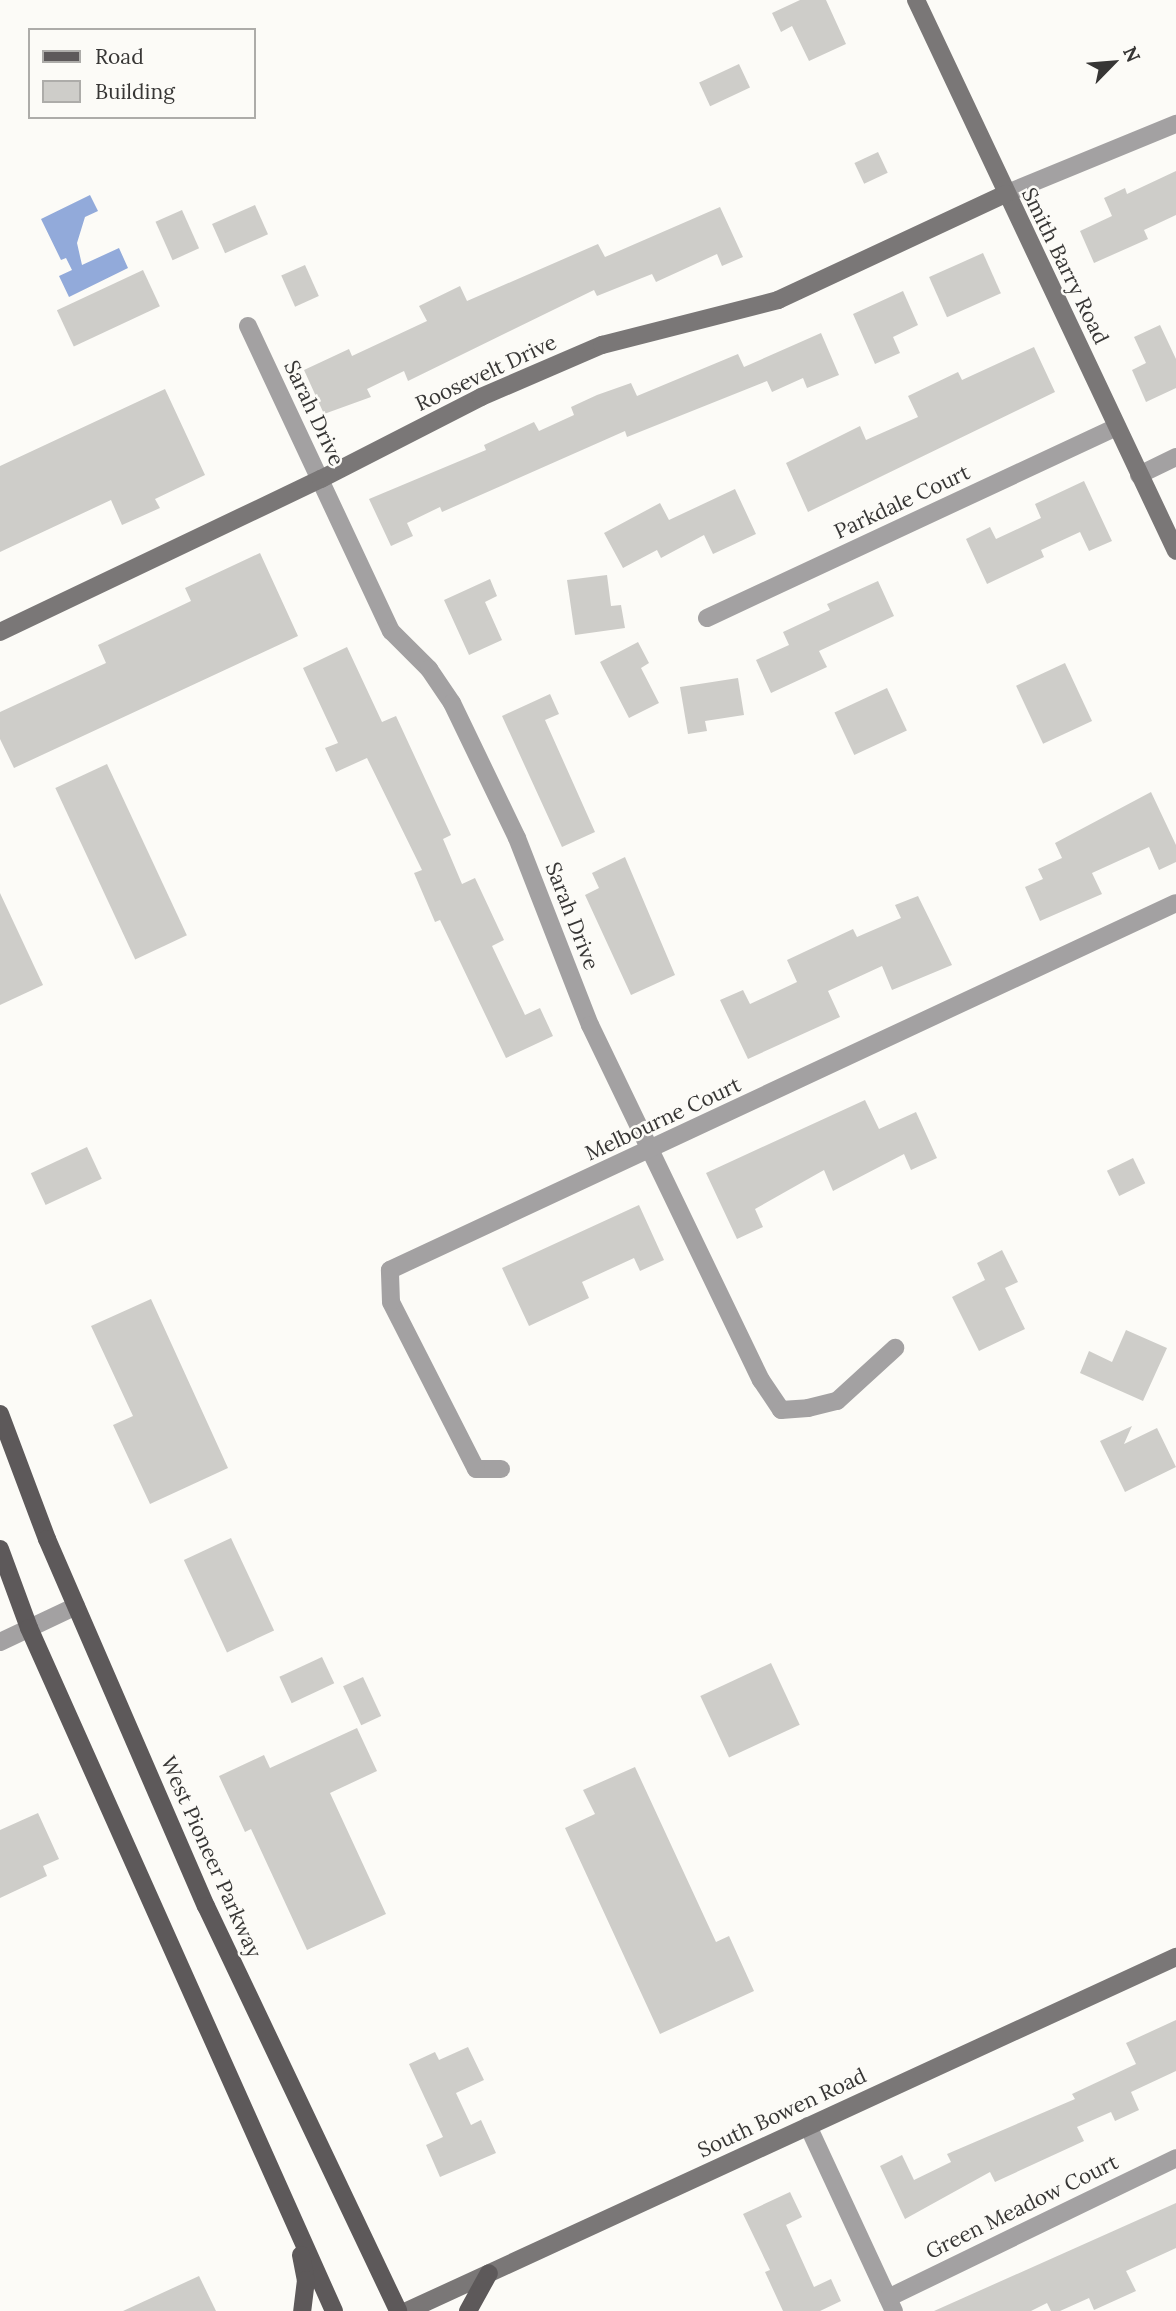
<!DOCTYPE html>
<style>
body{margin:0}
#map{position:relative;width:1176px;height:2311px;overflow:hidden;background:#fcfbf7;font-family:Lora,serif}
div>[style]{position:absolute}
.water>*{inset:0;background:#92aada}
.building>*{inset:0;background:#cecdc9;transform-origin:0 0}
.street>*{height:18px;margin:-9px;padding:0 9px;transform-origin:9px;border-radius:9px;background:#a3a1a2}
.secondary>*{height:18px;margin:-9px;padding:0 9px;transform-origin:9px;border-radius:9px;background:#7a7777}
.primary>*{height:18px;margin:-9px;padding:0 9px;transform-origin:9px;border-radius:9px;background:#5d595a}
span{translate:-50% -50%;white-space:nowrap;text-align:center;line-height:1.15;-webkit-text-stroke:5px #fcfbf7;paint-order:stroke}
.street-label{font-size:21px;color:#373635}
.legend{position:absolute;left:28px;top:28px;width:228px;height:91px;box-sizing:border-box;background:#fcfbf7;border:2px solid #adaca9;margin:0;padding:9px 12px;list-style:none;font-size:21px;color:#373635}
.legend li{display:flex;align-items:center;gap:14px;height:35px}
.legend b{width:35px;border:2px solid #adaca9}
.north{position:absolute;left:1078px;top:28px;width:70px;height:70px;-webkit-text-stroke:5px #fcfbf7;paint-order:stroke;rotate:65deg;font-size:19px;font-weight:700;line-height:28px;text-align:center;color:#373635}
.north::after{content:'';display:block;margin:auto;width:24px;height:32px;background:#373635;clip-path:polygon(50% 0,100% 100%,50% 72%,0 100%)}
</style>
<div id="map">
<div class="water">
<div style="clip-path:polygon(90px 195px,98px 211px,85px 217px,77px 243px,82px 265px,119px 248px,128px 268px,69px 297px,59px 276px,72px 270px,66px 258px,61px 260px,41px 219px)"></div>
</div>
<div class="building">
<div style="clip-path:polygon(800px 0,826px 0,846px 44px,809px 61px,792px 26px,781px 32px,772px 13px)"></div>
<div style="left:739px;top:64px;width:26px;height:44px;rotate:65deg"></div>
<div style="left:878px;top:152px;width:23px;height:26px;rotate:65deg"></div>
<div style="clip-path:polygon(1176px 171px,1176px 215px,1144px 230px,1148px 239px,1094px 263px,1080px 231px,1112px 216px,1104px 198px,1125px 188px,1127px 194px)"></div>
<div style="left:255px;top:205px;width:32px;height:47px;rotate:66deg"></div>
<div style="clip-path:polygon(720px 207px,743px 257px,722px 266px,717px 254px,656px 282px,652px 274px,597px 296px,594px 290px,408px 381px,404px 371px,367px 389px,371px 397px,324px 414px,304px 370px,349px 349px,352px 356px,427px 321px,419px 306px,460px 286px,467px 301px,598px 244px,605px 257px)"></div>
<div style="left:182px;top:210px;width:42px;height:29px;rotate:66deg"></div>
<div style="left:983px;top:253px;width:44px;height:59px;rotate:66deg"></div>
<div style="left:305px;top:265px;width:34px;height:26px;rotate:66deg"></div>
<div style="left:143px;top:270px;width:40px;height:95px;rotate:65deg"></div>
<div style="clip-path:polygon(903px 291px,918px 325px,893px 337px,900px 353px,875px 364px,853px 314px)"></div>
<div style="clip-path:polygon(1160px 325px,1176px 359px,1176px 388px,1146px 402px,1132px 370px,1146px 363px,1134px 337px)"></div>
<div style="clip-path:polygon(821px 333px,839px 375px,807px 388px,803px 378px,772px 392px,767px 381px,627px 437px,625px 431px,442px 512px,440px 507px,407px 523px,413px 536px,391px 546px,369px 499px,486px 450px,484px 445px,534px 422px,539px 431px,574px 415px,571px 407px,597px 395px,631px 383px,637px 396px,738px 354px,744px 367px)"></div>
<div style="clip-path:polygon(1034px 347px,1055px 392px,808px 512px,786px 463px,860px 426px,866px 440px,918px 417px,908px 396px,958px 372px,962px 380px)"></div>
<div style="clip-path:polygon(165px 389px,205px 475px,155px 499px,160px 508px,122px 525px,111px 500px,0 552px,0 466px)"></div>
<div style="clip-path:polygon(1084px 481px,1112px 541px,1089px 551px,1080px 532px,1041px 550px,1044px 557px,987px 584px,966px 539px,990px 527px,996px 539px,1041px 518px,1035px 504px)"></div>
<div style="clip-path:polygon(735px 489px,756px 534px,713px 554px,704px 535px,661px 558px,657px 550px,623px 568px,604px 533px,660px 503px,669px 520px)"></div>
<div style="clip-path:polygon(260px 553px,298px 636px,14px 768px,0 739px,0 712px,106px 663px,98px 645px,191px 601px,185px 588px)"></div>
<div style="clip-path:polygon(607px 575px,611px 606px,621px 605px,625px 628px,575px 635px,567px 580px)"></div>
<div style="clip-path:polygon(490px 579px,497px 596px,485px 602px,502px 640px,469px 655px,444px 600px)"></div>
<div style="clip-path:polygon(878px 581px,894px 616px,819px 651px,827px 667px,771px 693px,756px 660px,789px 645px,783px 632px,830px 610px,827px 604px)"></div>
<div style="clip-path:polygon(638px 642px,649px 663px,641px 668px,659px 703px,629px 718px,600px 662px)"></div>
<div style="clip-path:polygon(347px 647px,382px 722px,396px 716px,451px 835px,443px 839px,462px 884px,475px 878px,504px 940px,492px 946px,525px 1015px,540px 1008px,553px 1036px,506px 1058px,440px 920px,435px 922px,414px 873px,422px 870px,367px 758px,336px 772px,325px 748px,338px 743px,303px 668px)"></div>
<div style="left:1065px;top:663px;width:64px;height:54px;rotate:65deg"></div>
<div style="clip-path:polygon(738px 678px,744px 715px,705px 721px,707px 731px,688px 734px,680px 687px)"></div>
<div style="left:887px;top:688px;width:47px;height:58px;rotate:65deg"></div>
<div style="clip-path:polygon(550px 694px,559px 714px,545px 720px,595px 832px,562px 847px,502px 716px)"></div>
<div style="left:107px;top:764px;width:189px;height:57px;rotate:65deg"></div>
<div style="clip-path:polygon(1151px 792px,1176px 845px,1176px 862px,1159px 870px,1149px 847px,1092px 873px,1102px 894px,1040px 921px,1025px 887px,1043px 879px,1038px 869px,1062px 858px,1055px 843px)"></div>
<div style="clip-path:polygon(625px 857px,675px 975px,631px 995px,585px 895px,599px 888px,592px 873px)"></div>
<div style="clip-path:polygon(0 893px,43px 985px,0 1005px)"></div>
<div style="clip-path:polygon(918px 896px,952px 965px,892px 990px,882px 966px,828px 991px,840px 1017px,748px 1059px,720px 1000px,743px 990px,750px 1004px,797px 982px,787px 960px,853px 929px,857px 937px,901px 918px,895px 905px)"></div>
<div style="clip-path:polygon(865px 1100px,879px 1129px,916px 1112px,937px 1158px,911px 1170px,904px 1154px,833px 1191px,824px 1170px,755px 1209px,763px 1227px,737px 1239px,706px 1173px)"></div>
<div style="left:87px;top:1147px;width:35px;height:62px;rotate:65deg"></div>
<div style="left:1133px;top:1158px;width:28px;height:29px;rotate:64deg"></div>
<div style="clip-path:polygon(639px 1205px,664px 1260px,640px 1271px,634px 1258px,582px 1282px,589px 1298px,529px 1326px,502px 1268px)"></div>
<div style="clip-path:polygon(1002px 1250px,1018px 1282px,1005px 1288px,1025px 1329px,979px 1351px,952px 1297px,985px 1280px,977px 1263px)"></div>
<div style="clip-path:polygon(151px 1299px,228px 1468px,150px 1504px,113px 1425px,133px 1416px,91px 1326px)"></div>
<div style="clip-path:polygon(1126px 1330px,1167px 1348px,1143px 1401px,1080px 1373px,1089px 1351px,1112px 1362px)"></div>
<div style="clip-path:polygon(1132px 1426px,1124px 1444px,1157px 1428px,1176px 1467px,1125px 1492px,1100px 1441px)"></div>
<div style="left:231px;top:1538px;width:102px;height:52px;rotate:65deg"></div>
<div style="left:322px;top:1657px;width:29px;height:47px;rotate:65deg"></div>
<div style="left:771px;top:1663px;width:68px;height:78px;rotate:65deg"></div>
<div style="left:363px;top:1677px;width:43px;height:22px;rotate:65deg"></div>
<div style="clip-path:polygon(357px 1728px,377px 1771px,330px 1793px,386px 1914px,307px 1950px,251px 1829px,245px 1832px,219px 1776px,264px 1755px,270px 1768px)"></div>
<div style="clip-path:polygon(635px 1767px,716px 1942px,729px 1936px,754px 1991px,660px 2034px,565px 1828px,595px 1814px,583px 1790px)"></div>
<div style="clip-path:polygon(38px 1813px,59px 1859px,43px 1866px,47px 1876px,0 1898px,0 1830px)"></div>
<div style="clip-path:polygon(1176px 2020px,1176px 2071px,1131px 2092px,1139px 2110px,1115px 2121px,1111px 2112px,1077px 2127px,1084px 2141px,995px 2182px,990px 2172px,905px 2219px,880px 2166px,902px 2155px,914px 2180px,951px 2162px,947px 2154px,1075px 2099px,1072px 2094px,1136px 2064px,1126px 2043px)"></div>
<div style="clip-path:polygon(468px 2047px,484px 2080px,456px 2093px,471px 2125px,481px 2120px,496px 2153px,440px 2177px,426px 2145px,443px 2137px,409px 2064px,435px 2052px,439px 2060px)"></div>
<div style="clip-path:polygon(790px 2192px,802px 2217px,786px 2225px,814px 2287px,831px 2279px,841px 2301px,820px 2311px,783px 2311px,765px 2272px,770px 2270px,743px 2214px)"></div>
<div style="clip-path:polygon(1176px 2203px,1176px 2248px,1126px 2271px,1136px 2291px,1094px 2310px,1089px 2298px,1060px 2311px,1051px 2311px,1047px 2303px,1031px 2311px,934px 2311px)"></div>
<div style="clip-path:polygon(199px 2276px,216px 2311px,123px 2311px)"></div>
</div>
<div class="street">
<div style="left:1005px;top:194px;width:185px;rotate:-22.3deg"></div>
<div style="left:248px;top:326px;width:337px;rotate:64.9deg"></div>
<div style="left:391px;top:631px;width:54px;rotate:45deg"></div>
<div style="left:429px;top:669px;width:41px;rotate:55.9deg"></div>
<div style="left:452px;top:703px;width:150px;rotate:64.3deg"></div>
<div style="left:517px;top:838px;width:201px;rotate:68.7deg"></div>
<div style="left:590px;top:1025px;width:394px;rotate:64.3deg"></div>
<div style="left:761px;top:1380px;width:36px;rotate:56deg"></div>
<div style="left:781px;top:1410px;width:27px;rotate:-4deg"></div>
<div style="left:808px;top:1408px;width:30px;rotate:-14deg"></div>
<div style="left:837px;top:1401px;width:79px;rotate:-42.4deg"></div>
<div style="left:1139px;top:475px;width:41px;rotate:-25.9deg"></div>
<div style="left:707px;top:618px;width:451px;rotate:-25deg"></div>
<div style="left:501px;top:1469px;width:25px;rotate:180deg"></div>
<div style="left:476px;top:1469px;width:187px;rotate:-117deg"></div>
<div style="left:391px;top:1302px;width:32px;rotate:-92deg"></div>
<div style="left:390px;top:1270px;width:867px;rotate:-25.03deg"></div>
<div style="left:0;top:1642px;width:84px;rotate:-25.3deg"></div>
<div style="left:808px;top:2126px;width:204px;rotate:65.1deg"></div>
<div style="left:888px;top:2298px;width:320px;rotate:-25.9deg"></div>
</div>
<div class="secondary">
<div style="left:916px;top:0;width:609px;rotate:64.74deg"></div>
<div style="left:0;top:632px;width:356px;rotate:-25.5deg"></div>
<div style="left:321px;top:479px;width:180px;rotate:-27.1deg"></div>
<div style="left:481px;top:397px;width:132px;rotate:-23.3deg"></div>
<div style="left:602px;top:345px;width:182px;rotate:-14.3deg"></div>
<div style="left:778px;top:300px;width:251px;rotate:-25deg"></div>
<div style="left:407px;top:2311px;width:847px;rotate:-24.72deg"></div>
</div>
<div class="primary">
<div style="left:0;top:1414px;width:134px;rotate:69.4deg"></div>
<div style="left:47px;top:1539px;width:400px;rotate:66.6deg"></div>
<div style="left:206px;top:1906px;width:448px;rotate:64.6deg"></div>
<div style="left:0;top:1549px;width:84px;rotate:69.8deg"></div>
<div style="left:29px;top:1628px;width:748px;rotate:65.94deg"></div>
<div style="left:301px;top:2255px;width:25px;rotate:79deg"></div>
<div style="left:306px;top:2280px;width:31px;rotate:97deg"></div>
<div style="left:468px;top:2311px;width:43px;rotate:-61.1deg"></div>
</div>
<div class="street-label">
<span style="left:1065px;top:266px;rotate:64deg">Smith Barry Road</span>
<span style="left:486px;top:373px;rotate:-25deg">Roosevelt Drive</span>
<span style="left:314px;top:413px;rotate:65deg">Sarah Drive</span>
<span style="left:902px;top:502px;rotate:-25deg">Parkdale Court</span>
<span style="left:572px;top:916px;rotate:69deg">Sarah Drive</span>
<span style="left:663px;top:1119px;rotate:-25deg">Melbourne Court</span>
<span style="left:211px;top:1857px;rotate:66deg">West Pioneer Parkway</span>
<span style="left:782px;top:2113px;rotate:-25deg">South Bowen Road</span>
<span style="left:1022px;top:2207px;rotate:-26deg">Green Meadow Court</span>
</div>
<ul class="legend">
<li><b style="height:9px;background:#5d595a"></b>Road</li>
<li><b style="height:19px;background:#cecdc9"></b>Building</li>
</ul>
<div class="north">N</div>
</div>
